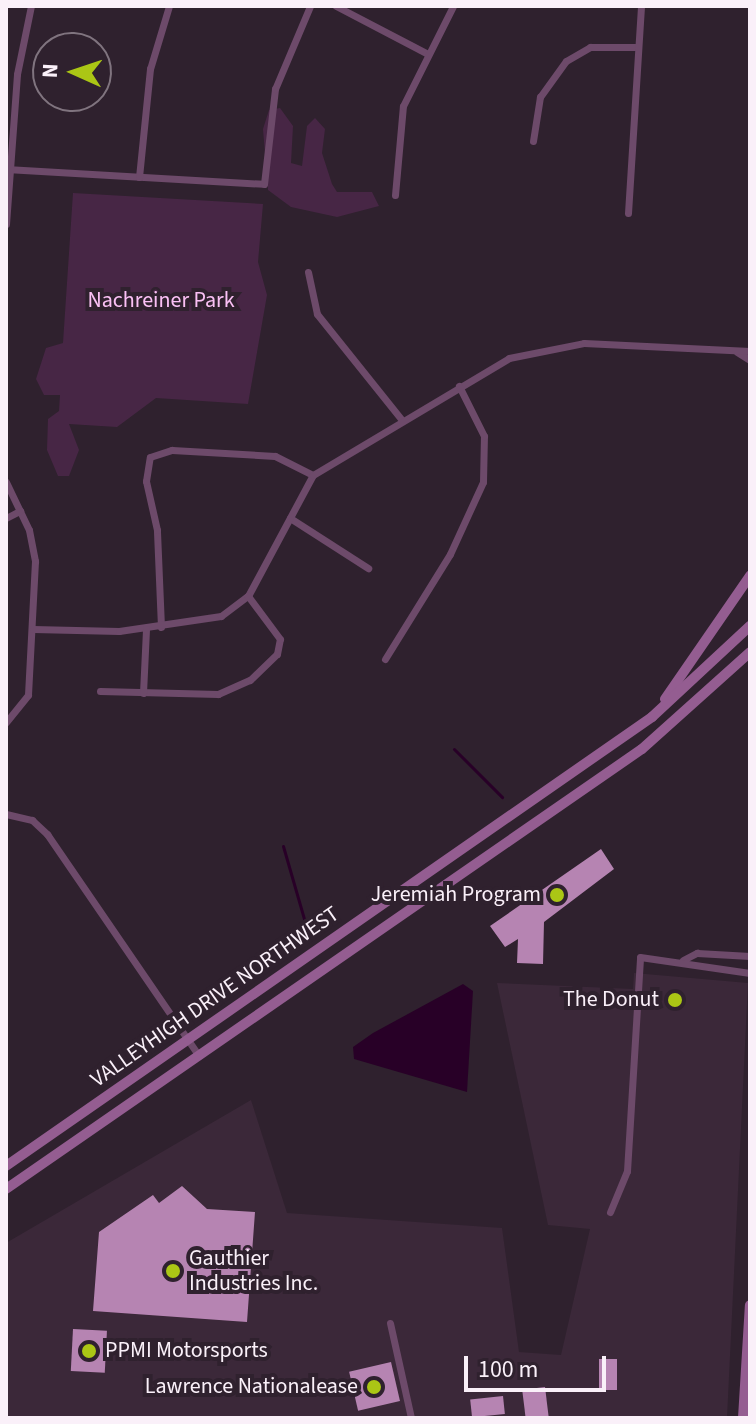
<!DOCTYPE html>
<style>
body{margin:0}
#map{position:relative;width:756px;height:1424px;overflow:hidden;background:#2f212e;font-family:"Source Sans 3",sans-serif}
div>[style]{position:absolute}
.built>*{inset:0;background:#3b2839}
.green>*{inset:0;background:#472645}
.water>*{inset:0;background:#280027}
.stream>*{height:3px;margin:-1.5px;padding:0 1.5px;transform-origin:1.5px;border-radius:1.5px;background:#280027}
.building>*{inset:0;background:#b684b2;transform-origin:0 0}
.street>*{height:7px;margin:-3.5px;padding:0 3.5px;transform-origin:3.5px;border-radius:3.5px;background:#6d4a6a}
.secondary>*{height:10px;margin:-5px;padding:0 5px;transform-origin:5px;border-radius:5px;background:#945d91}
.dots>*{width:22px;height:22px;translate:-50% -50%;box-sizing:border-box;border:4px solid #2f212e;border-radius:50%}
span{translate:-50% -50%;white-space:nowrap;text-align:center;line-height:1.15;-webkit-text-stroke:8px #2f212e;paint-order:stroke}
.park-label{font-size:22px;color:#fac0f5}
.poi-label{font-size:22px;color:#faf0f9}
.right{translate:-100% -50%;text-align:right}
.left{translate:0 -50%;text-align:left}
.street-label{font-size:22px;color:#faf0f9}
.frame{position:absolute;inset:0;border:8px solid #faf0f9;pointer-events:none}
.north{position:absolute;left:32px;top:32px;width:80px;height:80px;box-sizing:border-box;background:#2f212e;border:2px solid #80747f;border-radius:50%;rotate:273deg;font-size:22px;font-weight:700;line-height:32px;text-align:center;color:#faf0f9}
.north::after{content:'';display:block;margin:auto;width:28px;height:36px;background:#abc615;clip-path:polygon(50% 0,100% 100%,50% 72%,0 100%)}
.scale{position:absolute;left:464px;top:1356px;width:142px;height:36px;box-sizing:border-box;border:4px solid #faf0f9;border-top:0;padding-left:10px;font-size:24px;line-height:28px;white-space:nowrap;color:#faf0f9;-webkit-text-stroke:6px #2f212e;paint-order:stroke}
</style>
<div id="map">
<div class="built">
<div style="clip-path:polygon(634px 973px,748px 983px,727px 1418px,6px 1418px,6px 1243px,251px 1100px,287px 1213px,502px 1228px,519px 1352px,561px 1355px,590px 1229px,548px 1225px,497px 983px,633px 989px)"></div>
</div>
<div class="green">
<div style="clip-path:polygon(280px 108px,293px 126px,291px 163px,302px 166px,307px 126px,315px 118px,325px 129px,322px 153px,332px 184px,337px 192px,372px 192px,379px 206px,337px 217px,291px 207px,268px 190px,263px 129px,269px 110px)"></div>
<div style="clip-path:polygon(73px 193px,263px 204px,258px 262px,267px 295px,248px 404px,156px 398px,117px 427px,69px 424px,79px 450px,69px 476px,58px 476px,47px 450px,48px 419px,59px 411px,60px 395px,44px 395px,36px 379px,46px 348px,63px 343px)"></div>
</div>
<div class="water">
<div style="clip-path:polygon(463px 984px,473px 991px,467px 1092px,354px 1059px,353px 1047px,373px 1033px)"></div>
</div>
<div class="stream">
<div style="left:454px;top:749px;width:68px;rotate:45deg"></div>
<div style="left:283px;top:846px;width:86px;rotate:73.9deg"></div>
</div>
<div class="building">
<div style="clip-path:polygon(601px 849px,614px 869px,544px 922px,543px 964px,517px 963px,518px 939px,505px 947px,490px 926px)"></div>
<div style="clip-path:polygon(182px 1186px,207px 1209px,255px 1212px,247px 1322px,93px 1311px,99px 1232px,153px 1195px,159px 1203px)"></div>
<div style="left:73px;top:1329px;width:34px;height:42px;rotate:3deg"></div>
<div style="left:617px;top:1359px;width:31px;height:18px;rotate:90deg"></div>
<div style="left:391px;top:1362px;width:40px;height:43px;rotate:77deg"></div>
<div style="left:545px;top:1387px;width:31px;height:23px;rotate:83deg"></div>
<div style="left:503px;top:1396px;width:18px;height:33px;rotate:84deg"></div>
</div>
<div class="street">
<div style="left:336px;top:6px;width:104px;rotate:27.6deg"></div>
<div style="left:533px;top:141px;width:45px;rotate:-81deg"></div>
<div style="left:540px;top:97px;width:44px;rotate:-54.2deg"></div>
<div style="left:566px;top:61px;width:28px;rotate:-30deg"></div>
<div style="left:590px;top:47px;width:48px"></div>
<div style="left:6px;top:169px;width:258px;rotate:3.3deg"></div>
<div style="left:264px;top:184px;width:96px;rotate:-83.4deg"></div>
<div style="left:275px;top:89px;width:90px;rotate:-67.1deg"></div>
<div style="left:139px;top:177px;width:109px;rotate:-84.2deg"></div>
<div style="left:150px;top:69px;width:66px;rotate:-73.2deg"></div>
<div style="left:395px;top:195px;width:89px;rotate:-84.9deg"></div>
<div style="left:403px;top:106px;width:112px;rotate:-63.4deg"></div>
<div style="left:628px;top:213px;width:207px;rotate:-86.4deg"></div>
<div style="left:6px;top:224px;width:150px;rotate:-85.8deg"></div>
<div style="left:17px;top:74px;width:69px;rotate:-78.4deg"></div>
<div style="left:308px;top:272px;width:43px;rotate:77.9deg"></div>
<div style="left:317px;top:314px;width:134px;rotate:51.3deg"></div>
<div style="left:737px;top:352px;width:15px;rotate:32deg"></div>
<div style="left:6px;top:482px;width:53px;rotate:64.4deg"></div>
<div style="left:29px;top:530px;width:32px;rotate:79deg"></div>
<div style="left:35px;top:561px;width:134px;rotate:93deg"></div>
<div style="left:28px;top:695px;width:35px;rotate:129deg"></div>
<div style="left:6px;top:518px;width:16px;rotate:-27deg"></div>
<div style="left:290px;top:518px;width:93px;rotate:32.7deg"></div>
<div style="left:161px;top:627px;width:97px;rotate:-92.4deg"></div>
<div style="left:157px;top:530px;width:50px;rotate:-102.7deg"></div>
<div style="left:146px;top:481px;width:24px;rotate:-81deg"></div>
<div style="left:150px;top:457px;width:23px;rotate:-18deg"></div>
<div style="left:172px;top:450px;width:103px;rotate:3.3deg"></div>
<div style="left:275px;top:456px;width:42px;rotate:26.6deg"></div>
<div style="left:33px;top:629px;width:86px;rotate:1.3deg"></div>
<div style="left:119px;top:631px;width:103px;rotate:-8.4deg"></div>
<div style="left:221px;top:616px;width:34px;rotate:-37deg"></div>
<div style="left:248px;top:596px;width:137px;rotate:-61.8deg"></div>
<div style="left:313px;top:475px;width:228px;rotate:-30.8deg"></div>
<div style="left:509px;top:358px;width:76px;rotate:-11.3deg"></div>
<div style="left:584px;top:343px;width:166px;rotate:2.8deg"></div>
<div style="left:385px;top:659px;width:123px;rotate:-58.2deg"></div>
<div style="left:450px;top:554px;width:79px;rotate:-65.4deg"></div>
<div style="left:483px;top:482px;width:46px;rotate:-88.8deg"></div>
<div style="left:484px;top:436px;width:56px;rotate:-116.6deg"></div>
<div style="left:100px;top:691px;width:118px;rotate:1.5deg"></div>
<div style="left:218px;top:694px;width:35px;rotate:-24deg"></div>
<div style="left:250px;top:680px;width:37px;rotate:-44deg"></div>
<div style="left:277px;top:654px;width:15px;rotate:-79deg"></div>
<div style="left:280px;top:639px;width:54px;rotate:-126.7deg"></div>
<div style="left:143px;top:693px;width:64px;rotate:-87.3deg"></div>
<div style="left:6px;top:814px;width:27px;rotate:13deg"></div>
<div style="left:32px;top:820px;width:21px;rotate:43deg"></div>
<div style="left:47px;top:834px;width:269px;rotate:55.6deg"></div>
<div style="left:683px;top:960px;width:16px;rotate:-27deg"></div>
<div style="left:697px;top:953px;width:53px;rotate:3.2deg"></div>
<div style="left:610px;top:1212px;width:44px;rotate:-67.5deg"></div>
<div style="left:627px;top:1171px;width:214px;rotate:-86.5deg"></div>
<div style="left:640px;top:957px;width:111px;rotate:8.3deg"></div>
<div style="left:390px;top:1323px;width:97px;rotate:77.5deg"></div>
</div>
<div class="secondary">
<div style="left:665px;top:699px;width:150px;rotate:-55.4deg"></div>
<div style="left:6px;top:1166px;width:787px;rotate:-34.8deg"></div>
<div style="left:652px;top:717px;width:134px;rotate:-42.9deg"></div>
<div style="left:6px;top:1189px;width:773px;rotate:-34.68deg"></div>
<div style="left:642px;top:749px;width:145px;rotate:-41.9deg"></div>
<div style="left:743px;top:1418px;width:113px;rotate:-86.5deg"></div>
</div>
<div class="dots">
<div style="left:557px;top:895px;background:#abc615"></div>
<div style="left:675px;top:1000px;background:#abc615"></div>
<div style="left:173px;top:1271px;background:#abc615"></div>
<div style="left:89px;top:1351px;background:#abc615"></div>
<div style="left:374px;top:1387px;background:#abc615"></div>
</div>
<div class="park-label">
<span style="left:161px;top:301px">Nachreiner Park</span>
</div>
<div class="poi-label">
<span class="right" style="left:541px;top:895px">Jeremiah Program</span>
<span class="right" style="left:659px;top:1000px">The Donut</span>
<span class="left" style="left:189px;top:1271px">Gauthier<br>Industries Inc.</span>
<span class="left" style="left:105px;top:1351px">PPMI Motorsports</span>
<span class="right" style="left:358px;top:1387px">Lawrence Nationalease</span>
</div>
<div class="street-label">
<span style="left:215px;top:997px;rotate:-35deg">VALLEYHIGH DRIVE NORTHWEST</span>
</div>
<div class="frame"></div>
<div class="north">N</div>
<div class="scale">100 m</div>
</div>
